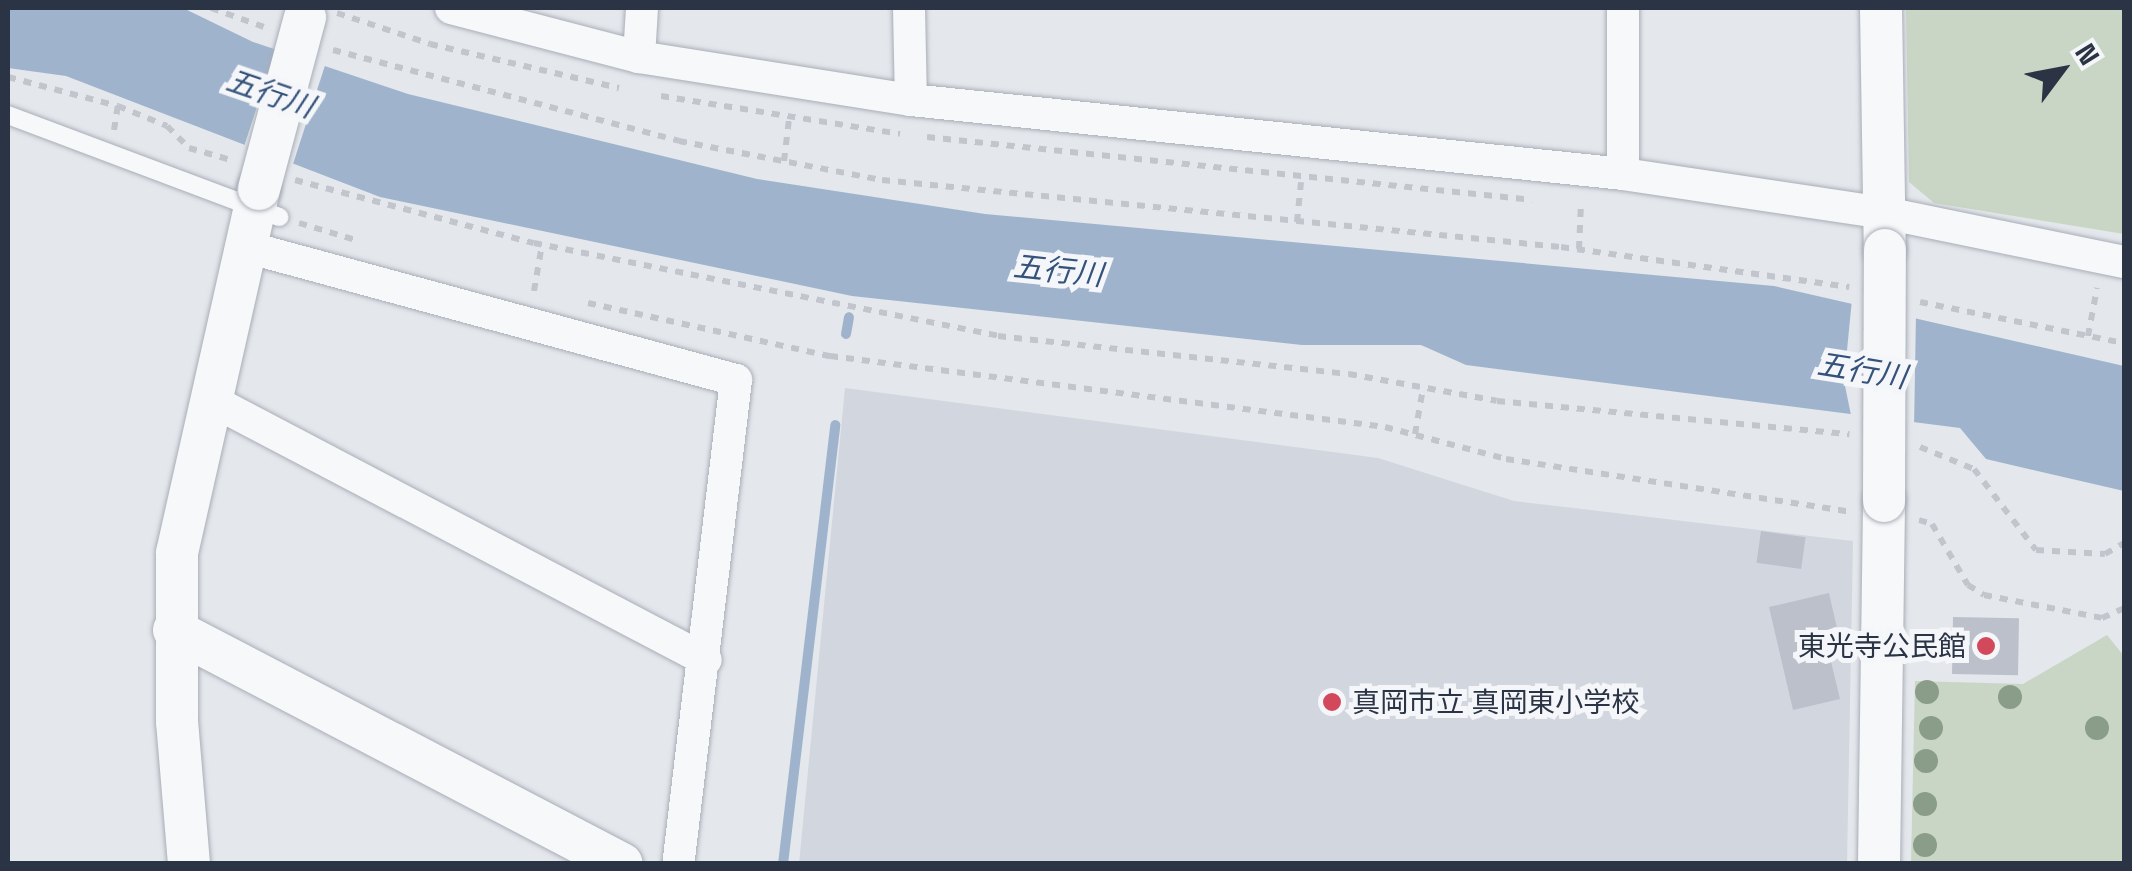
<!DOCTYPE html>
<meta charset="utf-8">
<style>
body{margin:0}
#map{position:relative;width:2132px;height:871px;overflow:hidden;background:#e4e7ec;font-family:"Space Grotesk","Noto Sans JP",sans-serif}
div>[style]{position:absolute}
.built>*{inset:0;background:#d2d6de}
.green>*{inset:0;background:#c9d6c5}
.water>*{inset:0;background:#9fb4cc}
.pier>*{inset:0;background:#e4e7ec;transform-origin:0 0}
.stream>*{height:10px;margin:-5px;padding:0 5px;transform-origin:5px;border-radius:5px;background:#9fb4cc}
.building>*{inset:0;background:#bbc0ca;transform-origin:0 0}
.path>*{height:6px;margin-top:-3px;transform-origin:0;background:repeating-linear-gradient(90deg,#c2c5cb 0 8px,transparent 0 16px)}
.roads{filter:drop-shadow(0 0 2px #a9aeb7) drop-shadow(0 0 2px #a9aeb7)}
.service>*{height:18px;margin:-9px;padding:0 9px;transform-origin:9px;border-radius:9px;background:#f7f8fa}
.minor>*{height:32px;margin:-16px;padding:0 16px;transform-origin:16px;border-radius:16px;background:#f7f8fa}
.tertiary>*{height:42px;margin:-21px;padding:0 21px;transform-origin:21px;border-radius:21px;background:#f7f8fa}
.bridges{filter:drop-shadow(0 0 2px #a9aeb7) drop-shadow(0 0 2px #a9aeb7)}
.tertiary-bridge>*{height:42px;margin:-21px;padding:0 21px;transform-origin:21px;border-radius:21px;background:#f7f8fa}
.trees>*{width:24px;height:24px;margin:-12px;border-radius:50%;background:#899d89}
.dots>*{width:28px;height:28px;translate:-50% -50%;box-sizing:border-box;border:5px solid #f4f6f9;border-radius:50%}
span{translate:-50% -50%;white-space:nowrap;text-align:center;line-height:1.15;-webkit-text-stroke:10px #f4f6f9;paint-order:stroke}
.poi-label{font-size:28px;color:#2b3445}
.right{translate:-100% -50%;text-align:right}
.left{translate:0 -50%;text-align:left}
.water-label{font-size:30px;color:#34527a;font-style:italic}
.frame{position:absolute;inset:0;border:10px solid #2b3445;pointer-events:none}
.north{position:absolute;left:2012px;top:20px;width:100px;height:100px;-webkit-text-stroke:8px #f4f6f9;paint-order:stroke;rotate:58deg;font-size:28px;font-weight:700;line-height:40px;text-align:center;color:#2b3445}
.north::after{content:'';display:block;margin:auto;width:35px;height:45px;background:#2b3445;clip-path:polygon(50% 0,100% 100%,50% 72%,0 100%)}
</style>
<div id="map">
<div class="built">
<div style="clip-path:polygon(845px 388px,1378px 458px,1514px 501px,1853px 541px,1847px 863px,799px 864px)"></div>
</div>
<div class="green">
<div style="clip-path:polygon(1906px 8px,2124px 8px,2124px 234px,1934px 203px,1909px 182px)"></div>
<div style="clip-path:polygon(2107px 635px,2124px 656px,2124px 862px,1911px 863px,1915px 681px,2023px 684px)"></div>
</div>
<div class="water">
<div style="clip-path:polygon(8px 8px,183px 8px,253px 42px,408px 94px,757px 179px,985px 214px,1774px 286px,2124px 366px,2124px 491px,1986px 459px,1960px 428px,1466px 365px,1421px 345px,1302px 345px,852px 296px,380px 197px,66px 76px,8px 68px)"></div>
</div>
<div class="pier">
<div style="left:277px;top:45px;width:52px;height:114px;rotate:18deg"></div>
<div style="clip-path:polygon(1852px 299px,1916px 313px,1914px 428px,1852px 420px,1844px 381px)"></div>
</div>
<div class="stream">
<div style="left:846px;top:334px;width:17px;rotate:-80deg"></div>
<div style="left:783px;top:864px;width:442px;rotate:-83.2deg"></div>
</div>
<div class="building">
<div style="left:1761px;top:531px;width:45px;height:32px;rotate:8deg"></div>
<div style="clip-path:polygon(1829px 593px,1841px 646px,1828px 649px,1840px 699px,1793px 710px,1769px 607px)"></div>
<div style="left:1953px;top:617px;width:66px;height:57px;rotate:1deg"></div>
</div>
<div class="path">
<div style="left:211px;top:8px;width:56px;rotate:19.7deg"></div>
<div style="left:337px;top:13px;width:98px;rotate:18.4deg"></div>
<div style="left:430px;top:44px;width:194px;rotate:13.1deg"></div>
<div style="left:333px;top:50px;width:358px;rotate:14.7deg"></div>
<div style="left:679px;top:141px;width:207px;rotate:10.9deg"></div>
<div style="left:882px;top:180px;width:682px;rotate:5.64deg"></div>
<div style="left:1561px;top:247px;width:291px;rotate:7.9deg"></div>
<div style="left:8px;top:77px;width:114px;rotate:14.8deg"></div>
<div style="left:118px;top:106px;width:53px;rotate:22.2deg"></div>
<div style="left:167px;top:126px;width:31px;rotate:45deg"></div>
<div style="left:189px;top:148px;width:44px;rotate:15.9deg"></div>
<div style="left:661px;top:96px;width:242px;rotate:9deg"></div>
<div style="left:114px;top:130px;width:24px;rotate:-81deg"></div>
<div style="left:927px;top:137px;width:608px;rotate:5.94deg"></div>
<div style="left:784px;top:161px;width:42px;rotate:-83.2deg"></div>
<div style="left:295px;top:180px;width:247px;rotate:14.8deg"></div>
<div style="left:534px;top:243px;width:473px;rotate:11.3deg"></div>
<div style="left:998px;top:336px;width:353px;rotate:6.2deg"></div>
<div style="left:1349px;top:374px;width:150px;rotate:10.3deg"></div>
<div style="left:1497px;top:401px;width:354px;rotate:5.4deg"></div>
<div style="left:1297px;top:222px;width:40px;rotate:-84.3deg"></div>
<div style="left:299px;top:223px;width:63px;rotate:16.7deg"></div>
<div style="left:1579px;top:249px;width:46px;rotate:-87.5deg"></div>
<div style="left:534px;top:291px;width:48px;rotate:-80.3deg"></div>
<div style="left:1920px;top:302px;width:208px;rotate:11.4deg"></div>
<div style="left:588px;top:303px;width:248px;rotate:12.4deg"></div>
<div style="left:830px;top:356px;width:560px;rotate:7.29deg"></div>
<div style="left:1385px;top:427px;width:125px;rotate:14.8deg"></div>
<div style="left:1506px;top:459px;width:350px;rotate:8.7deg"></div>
<div style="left:2088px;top:336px;width:49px;rotate:-79.4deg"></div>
<div style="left:1415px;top:434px;width:47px;rotate:-80.1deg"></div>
<div style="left:1920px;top:447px;width:58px;rotate:22.2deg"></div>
<div style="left:1974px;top:469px;width:102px;rotate:52.6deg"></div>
<div style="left:2036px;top:550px;width:69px;rotate:3.3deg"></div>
<div style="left:2105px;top:554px;width:22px;rotate:-30deg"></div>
<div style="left:1919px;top:520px;width:14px;rotate:17deg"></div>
<div style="left:1932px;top:524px;width:71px;rotate:59.5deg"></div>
<div style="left:1968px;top:585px;width:19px;rotate:32deg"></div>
<div style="left:1984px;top:595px;width:120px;rotate:11deg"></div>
<div style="left:2102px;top:618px;width:24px;rotate:-24deg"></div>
</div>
<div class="roads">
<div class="service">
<div style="left:8px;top:115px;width:290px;rotate:20.6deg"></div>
</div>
<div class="minor">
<div style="left:451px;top:8px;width:194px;rotate:14.6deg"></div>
<div style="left:639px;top:57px;width:275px;rotate:9deg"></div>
<div style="left:911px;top:100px;width:716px;rotate:5.93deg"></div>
<div style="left:1623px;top:174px;width:265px;rotate:8.5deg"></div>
<div style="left:1885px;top:213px;width:244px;rotate:11.6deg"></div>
<div style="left:909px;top:8px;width:92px;rotate:88.8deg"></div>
<div style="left:1623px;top:8px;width:166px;rotate:90deg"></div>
<div style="left:639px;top:57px;width:49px;rotate:-86.5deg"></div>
<div style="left:243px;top:246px;width:511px;rotate:15.21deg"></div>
<div style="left:736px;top:380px;width:487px;rotate:96.8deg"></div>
<div style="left:209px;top:399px;width:561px;rotate:27.71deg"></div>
</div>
<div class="tertiary">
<div style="left:1881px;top:8px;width:242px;rotate:89.1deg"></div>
<div style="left:174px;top:630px;width:505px;rotate:27.58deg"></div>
<div style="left:189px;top:864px;width:143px;rotate:-94.8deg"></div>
<div style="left:177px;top:722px;width:169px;rotate:-90deg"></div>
<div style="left:177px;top:553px;width:373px;rotate:-77.3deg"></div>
<div style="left:1879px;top:864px;width:363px;rotate:-89.2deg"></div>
</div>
</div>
<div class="bridges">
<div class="tertiary-bridge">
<div style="left:259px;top:189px;width:178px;rotate:-75deg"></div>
<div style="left:1884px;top:501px;width:251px;rotate:-89.8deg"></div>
</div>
</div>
<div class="trees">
<div style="left:1927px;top:692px"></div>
<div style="left:2010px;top:697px"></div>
<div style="left:1931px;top:728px"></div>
<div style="left:2097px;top:728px"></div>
<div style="left:1926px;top:761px"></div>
<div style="left:1925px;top:804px"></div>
<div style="left:1925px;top:845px"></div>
</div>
<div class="dots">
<div style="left:1986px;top:646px;background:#d1495b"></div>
<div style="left:1332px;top:702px;background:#d1495b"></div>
</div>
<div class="poi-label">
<span class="right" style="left:1966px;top:646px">東光寺公民館</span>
<span class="left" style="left:1352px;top:702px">真岡市立 真岡東小学校</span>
</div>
<div class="water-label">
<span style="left:270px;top:94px;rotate:19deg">五行川</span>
<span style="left:1058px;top:271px;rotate:6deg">五行川</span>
<span style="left:1862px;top:371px;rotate:9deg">五行川</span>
</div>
<div class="frame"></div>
<div class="north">N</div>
</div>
